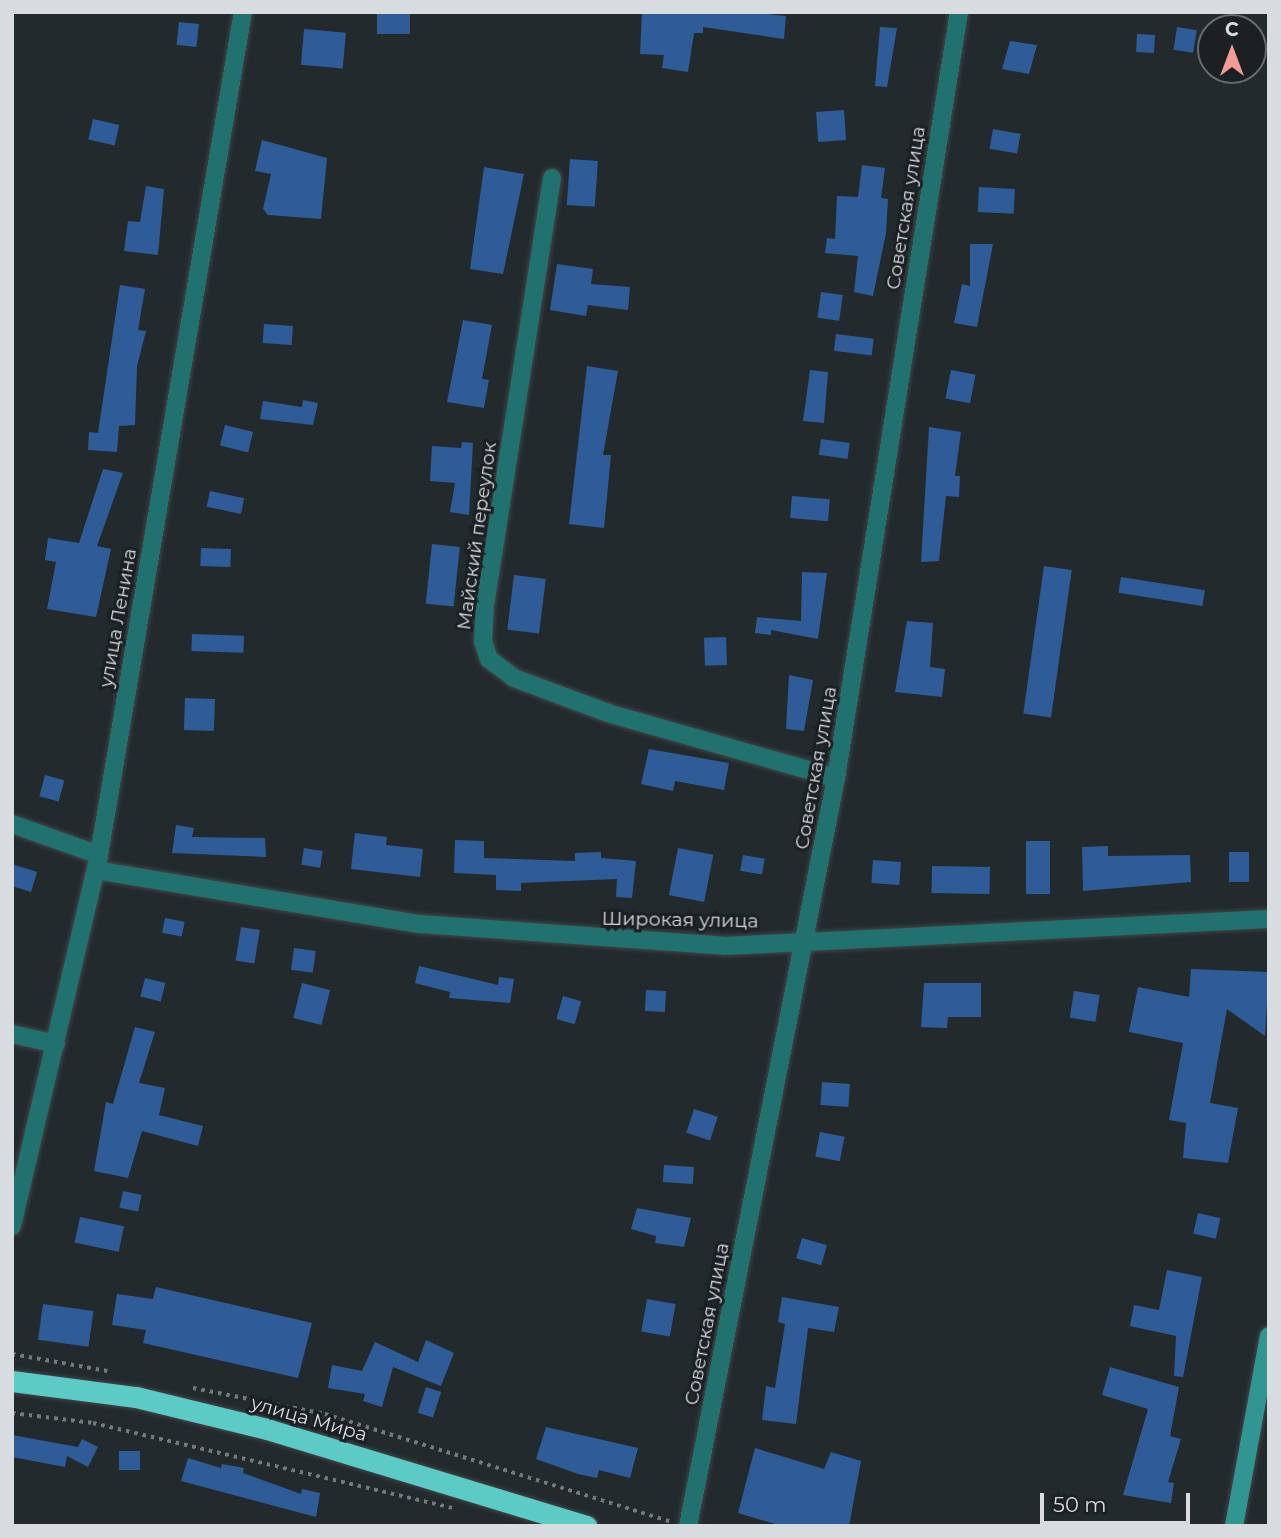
<!DOCTYPE html>
<meta charset="utf-8">
<style>
body{margin:0}
#map{position:relative;width:1281px;height:1538px;overflow:hidden;background:#232a2d;font-family:Montserrat,sans-serif}
div>[style]{position:absolute}
.building>*{inset:0;background:#2f5c97;transform-origin:0 0}
.path>*{height:3.5px;margin-top:-1.75px;transform-origin:0;background:repeating-linear-gradient(90deg,#73797c 0 3.5px,transparent 0 8.5px)}
.roads{filter:drop-shadow(0 0 2px #404649) drop-shadow(0 0 2px #404649)}
.street>*{height:18px;margin:-9px;padding:0 9px;transform-origin:9px;border-radius:9px;background:#21716e}
.secondary>*{height:18px;margin:-9px;padding:0 9px;transform-origin:9px;border-radius:9px;background:#319692}
.highway>*{height:21px;margin:-10.5px;padding:0 10.5px;transform-origin:10.5px;border-radius:10.5px;background:#5ccac5}
span{translate:-50% -50%;white-space:nowrap;text-align:center;line-height:1.15;-webkit-text-stroke:6px #1a2023;paint-order:stroke}
.street-label{font-size:19px;color:#d8dcde}
.frame{position:absolute;inset:0;border:14px solid #d8dcde;pointer-events:none}
.north{position:absolute;left:1197px;top:14px;width:70px;height:70px;box-sizing:border-box;background:#1a2023;border:2px solid #666b6e;border-radius:50%;rotate:0deg;font-size:19px;font-weight:700;line-height:28px;text-align:center;color:#d8dcde}
.north::after{content:'';display:block;margin:auto;width:24px;height:32px;background:#f59c95;clip-path:polygon(50% 0,100% 100%,50% 72%,0 100%)}
.scale{position:absolute;left:1040px;top:1493px;width:150px;height:32px;box-sizing:border-box;border:4px solid #d8dcde;border-top:0;padding-left:9px;font-size:21px;line-height:24px;white-space:nowrap;color:#d8dcde;-webkit-text-stroke:5px #1a2023;paint-order:stroke}
</style>
<div id="map">
<div class="building">
<div style="left:377px;top:12px;width:33px;height:22px"></div>
<div style="clip-path:polygon(642px 12px,747px 12px,786px 16px,784px 39px,703px 27px,703px 33px,694px 33px,688px 72px,662px 68px,664px 55px,640px 54px)"></div>
<div style="left:179px;top:22px;width:20px;height:23px;rotate:6deg"></div>
<div style="clip-path:polygon(880px 27px,897px 28px,887px 87px,875px 86px)"></div>
<div style="left:1177px;top:27px;width:20px;height:23px;rotate:9deg"></div>
<div style="left:304px;top:29px;width:42px;height:36px;rotate:5deg"></div>
<div style="left:1137px;top:34px;width:18px;height:18px;rotate:3deg"></div>
<div style="clip-path:polygon(1010px 41px,1037px 45px,1029px 74px,1002px 69px)"></div>
<div style="left:844px;top:110px;width:30px;height:28px;rotate:86deg"></div>
<div style="left:93px;top:119px;width:27px;height:21px;rotate:13deg"></div>
<div style="left:993px;top:129px;width:28px;height:20px;rotate:10deg"></div>
<div style="clip-path:polygon(262px 140px,327px 158px,321px 219px,268px 215px,263px 209px,271px 174px,255px 171px)"></div>
<div style="left:570px;top:159px;width:28px;height:46px;rotate:4deg"></div>
<div style="clip-path:polygon(862px 165px,885px 168px,881px 198px,888px 199px,886px 233px,873px 296px,854px 292px,858px 256px,825px 253px,827px 238px,835px 239px,837px 196px,858px 197px)"></div>
<div style="clip-path:polygon(484px 167px,524px 174px,503px 274px,470px 269px)"></div>
<div style="clip-path:polygon(146px 186px,164px 189px,158px 255px,124px 251px,128px 221px,140px 222px)"></div>
<div style="left:979px;top:187px;width:36px;height:25px;rotate:3deg"></div>
<div style="clip-path:polygon(970px 244px,993px 244px,977px 327px,954px 323px,962px 284px,970px 286px)"></div>
<div style="clip-path:polygon(557px 264px,593px 269px,591px 284px,630px 287px,628px 310px,588px 305px,586px 316px,550px 310px)"></div>
<div style="clip-path:polygon(120px 285px,145px 289px,138px 330px,146px 331px,137px 366px,135px 425px,119px 426px,117px 452px,88px 450px,89px 432px,98px 433px)"></div>
<div style="left:821px;top:292px;width:22px;height:26px;rotate:8deg"></div>
<div style="clip-path:polygon(463px 320px,492px 325px,482px 379px,489px 380px,484px 408px,447px 402px)"></div>
<div style="left:264px;top:324px;width:29px;height:19px;rotate:4deg"></div>
<div style="left:836px;top:334px;width:38px;height:17px;rotate:7deg"></div>
<div style="clip-path:polygon(587px 366px,618px 371px,603px 455px,611px 455px,604px 528px,569px 524px)"></div>
<div style="clip-path:polygon(810px 370px,828px 372px,824px 423px,803px 421px)"></div>
<div style="left:951px;top:370px;width:25px;height:29px;rotate:11deg"></div>
<div style="clip-path:polygon(303px 400px,318px 403px,313px 425px,260px 419px,263px 401px,302px 407px)"></div>
<div style="left:225px;top:425px;width:29px;height:21px;rotate:14deg"></div>
<div style="clip-path:polygon(929px 427px,961px 432px,955px 476px,960px 476px,959px 497px,946px 496px,939px 561px,921px 562px)"></div>
<div style="left:821px;top:439px;width:29px;height:16px;rotate:8deg"></div>
<div style="clip-path:polygon(462px 442px,473px 443px,469px 515px,450px 512px,455px 483px,430px 481px,432px 446px,461px 448px)"></div>
<div style="clip-path:polygon(103px 469px,123px 473px,97px 546px,111px 549px,96px 617px,47px 609px,56px 562px,45px 560px,48px 538px,79px 543px)"></div>
<div style="left:210px;top:491px;width:35px;height:16px;rotate:12deg"></div>
<div style="left:792px;top:496px;width:38px;height:22px;rotate:5deg"></div>
<div style="left:432px;top:544px;width:28px;height:60px;rotate:6deg"></div>
<div style="left:201px;top:548px;width:30px;height:18px;rotate:2deg"></div>
<div style="left:1044px;top:566px;width:28px;height:149px;rotate:8deg"></div>
<div style="clip-path:polygon(802px 572px,827px 573px,818px 639px,771px 630px,771px 635px,755px 633px,757px 617px,801px 621px)"></div>
<div style="left:514px;top:575px;width:32px;height:55px;rotate:7deg"></div>
<div style="left:1121px;top:577px;width:85px;height:16px;rotate:9deg"></div>
<div style="clip-path:polygon(907px 621px,933px 623px,930px 667px,945px 669px,942px 697px,895px 692px)"></div>
<div style="left:192px;top:634px;width:52px;height:17px;rotate:2deg"></div>
<div style="left:726px;top:637px;width:28px;height:22px;rotate:88deg"></div>
<div style="clip-path:polygon(789px 675px,813px 680px,804px 731px,786px 729px)"></div>
<div style="left:185px;top:698px;width:30px;height:32px;rotate:2deg"></div>
<div style="clip-path:polygon(649px 749px,729px 763px,724px 790px,675px 781px,673px 791px,641px 784px)"></div>
<div style="left:45px;top:775px;width:20px;height:22px;rotate:15deg"></div>
<div style="clip-path:polygon(176px 825px,194px 828px,192px 837px,265px 838px,266px 857px,172px 853px)"></div>
<div style="clip-path:polygon(355px 833px,387px 837px,386px 845px,423px 849px,420px 877px,351px 869px)"></div>
<div style="clip-path:polygon(455px 840px,484px 841px,484px 858px,575px 861px,575px 853px,601px 852px,601px 858px,636px 861px,632px 898px,616px 897px,617px 879px,521px 883px,521px 891px,496px 890px,496px 875px,454px 873px)"></div>
<div style="left:1026px;top:841px;width:24px;height:53px"></div>
<div style="clip-path:polygon(1108px 846px,1108px 856px,1190px 855px,1191px 882px,1083px 891px,1082px 847px)"></div>
<div style="left:304px;top:848px;width:19px;height:17px;rotate:9deg"></div>
<div style="left:678px;top:848px;width:36px;height:48px;rotate:11deg"></div>
<div style="left:1229px;top:852px;width:20px;height:30px"></div>
<div style="left:743px;top:855px;width:22px;height:16px;rotate:10deg"></div>
<div style="left:873px;top:860px;width:28px;height:23px;rotate:4deg"></div>
<div style="clip-path:polygon(12px 864px,37px 872px,31px 892px,12px 886px)"></div>
<div style="left:932px;top:866px;width:58px;height:27px;rotate:1deg"></div>
<div style="left:165px;top:918px;width:20px;height:15px;rotate:11deg"></div>
<div style="left:241px;top:927px;width:19px;height:34px;rotate:9deg"></div>
<div style="left:294px;top:948px;width:22px;height:22px;rotate:8deg"></div>
<div style="clip-path:polygon(419px 966px,498px 985px,499px 977px,514px 979px,510px 1003px,449px 998px,450px 992px,415px 983px)"></div>
<div style="clip-path:polygon(1191px 969px,1269px 972px,1265px 1036px,1227px 1009px,1210px 1103px,1238px 1108px,1228px 1163px,1183px 1158px,1186px 1123px,1169px 1120px,1183px 1043px,1129px 1032px,1138px 987px,1189px 997px)"></div>
<div style="left:145px;top:978px;width:21px;height:19px;rotate:14deg"></div>
<div style="left:302px;top:983px;width:29px;height:36px;rotate:14deg"></div>
<div style="clip-path:polygon(924px 983px,981px 983px,981px 1017px,948px 1017px,947px 1028px,921px 1027px)"></div>
<div style="left:646px;top:990px;width:20px;height:21px;rotate:3deg"></div>
<div style="left:1074px;top:991px;width:26px;height:27px;rotate:9deg"></div>
<div style="left:563px;top:996px;width:19px;height:24px;rotate:16deg"></div>
<div style="clip-path:polygon(135px 1027px,155px 1032px,139px 1083px,165px 1088px,159px 1115px,203px 1126px,198px 1146px,142px 1131px,128px 1178px,94px 1171px,106px 1102px,113px 1104px)"></div>
<div style="left:822px;top:1082px;width:28px;height:23px;rotate:4deg"></div>
<div style="left:694px;top:1109px;width:25px;height:25px;rotate:18deg"></div>
<div style="left:820px;top:1132px;width:25px;height:25px;rotate:11deg"></div>
<div style="left:664px;top:1165px;width:30px;height:17px;rotate:4deg"></div>
<div style="left:123px;top:1191px;width:19px;height:17px;rotate:12deg"></div>
<div style="clip-path:polygon(637px 1208px,691px 1218px,684px 1247px,655px 1243px,656px 1236px,631px 1229px)"></div>
<div style="left:1198px;top:1213px;width:23px;height:21px;rotate:13deg"></div>
<div style="left:80px;top:1217px;width:45px;height:26px;rotate:12deg"></div>
<div style="left:802px;top:1238px;width:26px;height:21px;rotate:16deg"></div>
<div style="clip-path:polygon(1167px 1270px,1202px 1277px,1183px 1377px,1174px 1376px,1176px 1336px,1130px 1326px,1134px 1305px,1159px 1310px)"></div>
<div style="clip-path:polygon(156px 1287px,312px 1323px,298px 1378px,143px 1343px,146px 1330px,112px 1325px,117px 1294px,153px 1299px)"></div>
<div style="clip-path:polygon(782px 1297px,839px 1307px,834px 1332px,808px 1328px,796px 1424px,762px 1420px,766px 1386px,775px 1388px,785px 1324px,778px 1322px)"></div>
<div style="left:647px;top:1299px;width:29px;height:33px;rotate:10deg"></div>
<div style="left:43px;top:1304px;width:51px;height:36px;rotate:8deg"></div>
<div style="clip-path:polygon(426px 1340px,454px 1353px,441px 1386px,393px 1367px,382px 1407px,363px 1401px,365px 1394px,328px 1388px,332px 1365px,362px 1371px,375px 1342px,418px 1362px)"></div>
<div style="clip-path:polygon(1110px 1367px,1179px 1387px,1170px 1436px,1181px 1439px,1168px 1482px,1174px 1483px,1171px 1503px,1123px 1495px,1148px 1409px,1102px 1395px)"></div>
<div style="left:426px;top:1387px;width:16px;height:27px;rotate:18deg"></div>
<div style="clip-path:polygon(546px 1427px,638px 1448px,630px 1478px,599px 1470px,597px 1478px,578px 1474px,536px 1459px)"></div>
<div style="clip-path:polygon(12px 1435px,78px 1447px,82px 1439px,98px 1447px,88px 1467px,67px 1456px,65px 1467px,12px 1457px)"></div>
<div style="clip-path:polygon(755px 1448px,824px 1469px,831px 1452px,861px 1461px,849px 1526px,782px 1526px,738px 1513px)"></div>
<div style="left:119px;top:1451px;width:21px;height:19px"></div>
<div style="clip-path:polygon(188px 1458px,221px 1468px,222px 1464px,244px 1468px,243px 1473px,301px 1494px,302px 1489px,320px 1493px,316px 1517px,181px 1481px)"></div>
</div>
<div class="path">
<div style="left:12px;top:1354px;width:97px;rotate:10.1deg"></div>
<div style="left:193px;top:1388px;width:135px;rotate:11.1deg"></div>
<div style="left:325px;top:1414px;width:362px;rotate:17.3deg"></div>
<div style="left:12px;top:1413px;width:82px;rotate:7deg"></div>
<div style="left:93px;top:1423px;width:369px;rotate:13.3deg"></div>
</div>
<div class="roads">
<div class="street">
<div style="left:552px;top:178px;width:431px;rotate:98.9deg"></div>
<div style="left:485px;top:604px;width:37px;rotate:93deg"></div>
<div style="left:483px;top:641px;width:19px;rotate:72deg"></div>
<div style="left:489px;top:659px;width:31px;rotate:37deg"></div>
<div style="left:514px;top:678px;width:100px;rotate:20.4deg"></div>
<div style="left:608px;top:713px;width:237px;rotate:15.9deg"></div>
<div style="left:12px;top:824px;width:92px;rotate:19.6deg"></div>
<div style="left:96px;top:870px;width:328px;rotate:9.5deg"></div>
<div style="left:420px;top:924px;width:305px;rotate:4.1deg"></div>
<div style="left:724px;top:946px;width:546px;rotate:-2.84deg"></div>
<div style="left:12px;top:1034px;width:45px;rotate:12.8deg"></div>
<div style="left:12px;top:1226px;width:381px;rotate:-76.8deg"></div>
<div style="left:99px;top:855px;width:855px;rotate:-80.31deg"></div>
<div style="left:688px;top:1526px;width:763px;rotate:-78.81deg"></div>
<div style="left:836px;top:778px;width:776px;rotate:-80.88deg"></div>
</div>
<div class="secondary">
<div style="left:1234px;top:1526px;width:193px;rotate:-79.6deg"></div>
</div>
<div class="highway">
<div style="left:12px;top:1381px;width:125px;rotate:7.4deg"></div>
<div style="left:136px;top:1397px;width:135px;rotate:13.7deg"></div>
<div style="left:267px;top:1429px;width:334px;rotate:16.9deg"></div>
</div>
</div>
<div class="street-label">
<span style="left:906px;top:208px;rotate:-81deg">Советская улица</span>
<span style="left:477px;top:536px;rotate:-82deg">Майский переулок</span>
<span style="left:118px;top:618px;rotate:-80deg">улица Ленина</span>
<span style="left:816px;top:768px;rotate:-80deg">Советская улица</span>
<span style="left:680px;top:920px;rotate:1deg">Широкая улица</span>
<span style="left:707px;top:1324px;rotate:-79deg">Советская улица</span>
<span style="left:309px;top:1419px;rotate:16deg">улица Мира</span>
</div>
<div class="frame"></div>
<div class="north">С</div>
<div class="scale">50 m</div>
</div>
